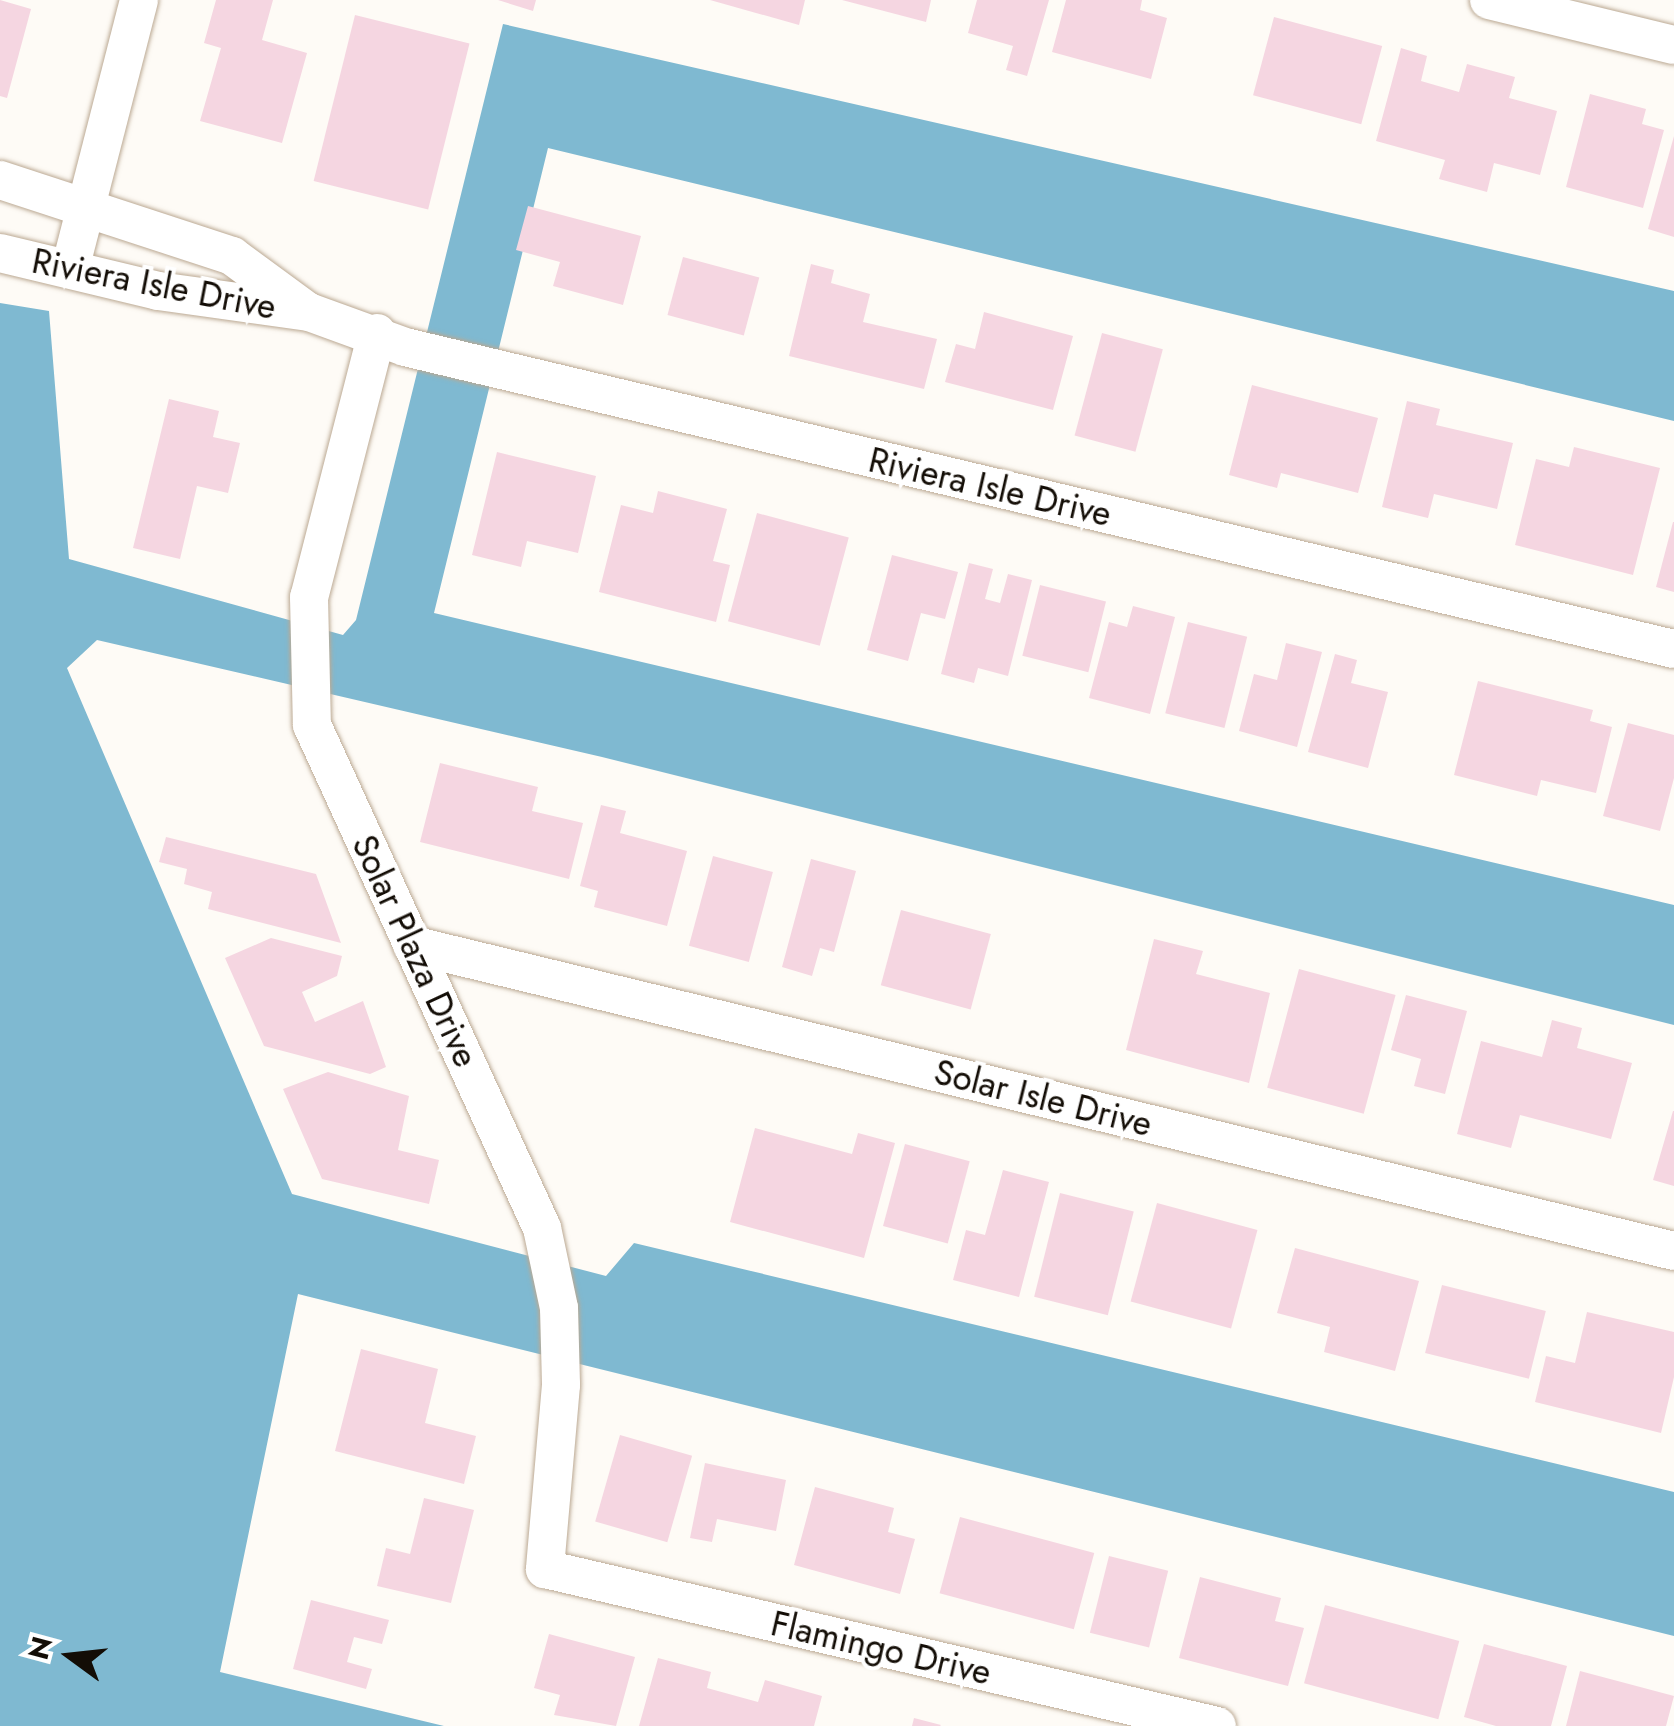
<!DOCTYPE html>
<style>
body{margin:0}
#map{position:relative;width:1674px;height:1726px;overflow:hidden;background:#fefbf6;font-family:Jost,sans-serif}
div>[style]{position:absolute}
.water>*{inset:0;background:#7fb9d1}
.building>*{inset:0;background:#f5d6e1;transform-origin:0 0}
.roads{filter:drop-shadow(0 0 2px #bba993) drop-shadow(0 0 2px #bba993)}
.street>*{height:38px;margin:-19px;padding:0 19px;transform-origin:19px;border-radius:19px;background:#fff}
span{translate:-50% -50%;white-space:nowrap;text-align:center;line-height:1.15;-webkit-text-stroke:8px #fff;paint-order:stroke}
.street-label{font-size:35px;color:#130d06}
.north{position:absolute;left:20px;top:1606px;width:100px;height:100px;-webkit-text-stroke:8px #fff;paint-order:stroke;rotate:285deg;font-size:28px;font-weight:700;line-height:40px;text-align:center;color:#130d06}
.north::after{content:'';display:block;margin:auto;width:35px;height:45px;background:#130d06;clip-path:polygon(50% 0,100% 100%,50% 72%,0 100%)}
</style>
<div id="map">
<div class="water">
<div style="clip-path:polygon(503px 24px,1674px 291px,1674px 421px,548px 148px,434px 613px,1674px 905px,1674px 1025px,602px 757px,97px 640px,67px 668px,292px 1194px,606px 1276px,634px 1243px,1674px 1492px,1674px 1636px,298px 1294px,220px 1672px,444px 1726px,0 1726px,0 303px,49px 311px,69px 559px,343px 635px,356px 620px)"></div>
</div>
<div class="building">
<div style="clip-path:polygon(0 0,31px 9px,7px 98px,0 96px)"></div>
<div style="clip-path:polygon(216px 0,273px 0,262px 40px,307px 53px,282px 143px,200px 121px,221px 48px,204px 43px)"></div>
<div style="clip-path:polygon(498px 0,536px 0,533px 11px)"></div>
<div style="clip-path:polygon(710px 0,805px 0,799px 25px)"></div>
<div style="clip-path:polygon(842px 0,931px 0,926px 22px)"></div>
<div style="clip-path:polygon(977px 0,1049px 0,1027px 76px,1006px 70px,1013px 46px,968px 33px)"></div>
<div style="clip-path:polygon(1066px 0,1142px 0,1140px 10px,1167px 18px,1151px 79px,1052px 52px)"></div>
<div style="left:355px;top:15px;width:118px;height:171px;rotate:14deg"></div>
<div style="left:1274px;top:17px;width:112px;height:81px;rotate:15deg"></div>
<div style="clip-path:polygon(1401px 48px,1427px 56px,1421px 81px,1459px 92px,1467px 64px,1515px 77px,1509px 98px,1557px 111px,1540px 175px,1494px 163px,1487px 192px,1439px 179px,1445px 160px,1376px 141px)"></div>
<div style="clip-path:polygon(1590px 94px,1646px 109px,1642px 124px,1664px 130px,1643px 208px,1566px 187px)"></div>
<div style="clip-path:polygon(1674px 136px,1674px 237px,1648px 229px)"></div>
<div style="clip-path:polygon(528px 206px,641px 236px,623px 305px,553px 286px,560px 262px,516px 250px)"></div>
<div style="left:683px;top:257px;width:79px;height:60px;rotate:15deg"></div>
<div style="clip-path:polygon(811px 264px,834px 270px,831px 283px,870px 294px,863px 322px,937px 339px,924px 389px,789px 356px)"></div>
<div style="clip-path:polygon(984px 312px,1073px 336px,1053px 410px,945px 382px,956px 344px,975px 349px)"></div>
<div style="left:1102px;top:333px;width:63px;height:106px;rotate:15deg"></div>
<div style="clip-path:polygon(1252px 385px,1378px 418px,1358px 493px,1281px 473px,1277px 488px,1229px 475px)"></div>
<div style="clip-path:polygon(169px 399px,219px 411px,213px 437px,240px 443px,228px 493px,197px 486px,180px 559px,133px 548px)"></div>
<div style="clip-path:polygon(1407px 401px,1440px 409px,1436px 425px,1513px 443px,1497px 509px,1434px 494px,1428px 518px,1382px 507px)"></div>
<div style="clip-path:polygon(1574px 447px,1660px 468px,1633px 575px,1515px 545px,1536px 459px,1569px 467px)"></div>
<div style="clip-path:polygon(497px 452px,596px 476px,578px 553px,527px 541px,521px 567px,472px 555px)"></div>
<div style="clip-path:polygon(658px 491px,727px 509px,713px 561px,730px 565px,716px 622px,599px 592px,621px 505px,653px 513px)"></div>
<div style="left:757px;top:513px;width:95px;height:112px;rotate:15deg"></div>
<div style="clip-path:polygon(1673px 522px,1674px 522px,1674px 592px,1656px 587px)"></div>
<div style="clip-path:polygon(892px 555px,958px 572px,945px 619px,921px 613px,908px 661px,867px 650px)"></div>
<div style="clip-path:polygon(969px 563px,993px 569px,985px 599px,1000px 603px,1008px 574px,1032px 580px,1008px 676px,978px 668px,974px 683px,941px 674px)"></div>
<div style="left:1040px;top:585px;width:68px;height:73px;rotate:14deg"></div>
<div style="clip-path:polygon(1133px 606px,1175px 617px,1150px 714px,1089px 698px,1109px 622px,1127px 627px)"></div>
<div style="left:1188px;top:622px;width:61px;height:94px;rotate:14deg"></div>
<div style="clip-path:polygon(1286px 643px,1322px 652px,1297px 747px,1239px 731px,1254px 674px,1277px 680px)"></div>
<div style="clip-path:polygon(1335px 654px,1357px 660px,1351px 683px,1388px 692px,1368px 768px,1308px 752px)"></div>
<div style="clip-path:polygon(1478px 681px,1593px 710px,1590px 721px,1612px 727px,1596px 793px,1541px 780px,1537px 796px,1454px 775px)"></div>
<div style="clip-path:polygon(1628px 723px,1674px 735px,1674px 778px,1660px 831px,1603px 816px)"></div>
<div style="clip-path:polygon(440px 763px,538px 787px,532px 811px,583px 823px,569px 879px,420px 842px)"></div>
<div style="clip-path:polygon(601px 805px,626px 811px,620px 833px,687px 851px,667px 926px,594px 907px,598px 891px,580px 886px)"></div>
<div style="clip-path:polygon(166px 837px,316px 874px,341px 943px,208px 909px,212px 892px,184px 884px,187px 869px,159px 862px)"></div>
<div style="left:713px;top:856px;width:62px;height:93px;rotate:15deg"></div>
<div style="clip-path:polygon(811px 859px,856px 871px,834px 952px,820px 948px,812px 976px,782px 967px)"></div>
<div style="left:901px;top:910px;width:93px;height:78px;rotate:15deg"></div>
<div style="clip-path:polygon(271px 938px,342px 956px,337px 976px,302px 992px,315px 1022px,363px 1001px,386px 1067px,370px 1074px,264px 1046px,225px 958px)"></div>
<div style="clip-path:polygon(1154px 939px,1203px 951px,1196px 974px,1270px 993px,1249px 1083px,1126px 1050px)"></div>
<div style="left:1299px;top:969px;width:100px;height:123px;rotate:15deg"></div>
<div style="clip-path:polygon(1406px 995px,1467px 1011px,1445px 1094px,1414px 1086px,1421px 1059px,1391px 1050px)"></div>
<div style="clip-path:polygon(1552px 1020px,1582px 1028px,1577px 1048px,1632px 1063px,1611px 1139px,1520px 1115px,1511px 1148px,1457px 1134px,1481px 1041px,1542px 1057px)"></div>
<div style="clip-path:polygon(328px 1072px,409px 1096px,398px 1150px,439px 1160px,429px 1204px,322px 1179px,283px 1089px)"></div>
<div style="clip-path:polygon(1673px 1111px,1674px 1111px,1674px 1186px,1653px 1180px)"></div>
<div style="clip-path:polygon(755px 1128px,852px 1154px,858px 1133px,895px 1143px,864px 1258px,730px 1222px)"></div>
<div style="left:905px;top:1144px;width:67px;height:85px;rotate:15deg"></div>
<div style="clip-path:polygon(1003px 1170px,1049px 1182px,1019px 1297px,953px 1280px,966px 1230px,985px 1235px)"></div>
<div style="left:1060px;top:1193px;width:76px;height:107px;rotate:14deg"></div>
<div style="left:1157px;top:1203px;width:104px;height:102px;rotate:15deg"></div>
<div style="clip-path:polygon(1295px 1248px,1419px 1281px,1395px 1371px,1324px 1352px,1330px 1327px,1277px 1313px)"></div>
<div style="left:1442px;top:1285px;width:107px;height:70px;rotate:14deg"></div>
<div style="clip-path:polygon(1587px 1312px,1674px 1332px,1674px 1377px,1661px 1433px,1535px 1402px,1546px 1356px,1575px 1363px)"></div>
<div style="clip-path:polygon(361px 1349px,438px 1369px,425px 1423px,476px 1436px,464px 1484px,335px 1451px)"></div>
<div style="left:620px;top:1435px;width:75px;height:90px;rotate:16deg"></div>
<div style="clip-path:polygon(705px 1463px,786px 1480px,776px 1531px,717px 1519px,712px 1542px,690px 1538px)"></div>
<div style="clip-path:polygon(815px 1487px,894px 1508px,888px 1532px,915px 1539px,900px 1594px,794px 1565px)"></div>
<div style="clip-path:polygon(424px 1498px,474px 1510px,451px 1603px,377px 1586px,386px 1548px,410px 1554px)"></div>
<div style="left:960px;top:1517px;width:139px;height:79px;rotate:15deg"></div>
<div style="left:1109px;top:1556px;width:61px;height:79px;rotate:14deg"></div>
<div style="clip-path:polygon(1200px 1577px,1281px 1598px,1275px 1621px,1304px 1628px,1288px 1686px,1179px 1658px)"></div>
<div style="clip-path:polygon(311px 1600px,389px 1620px,382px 1644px,354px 1637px,347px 1662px,372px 1669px,366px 1689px,293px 1669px)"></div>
<div style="left:1325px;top:1605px;width:139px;height:81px;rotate:15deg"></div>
<div style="clip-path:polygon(549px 1634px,635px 1657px,616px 1726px,554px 1715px,560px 1695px,534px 1688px)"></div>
<div style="clip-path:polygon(1484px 1644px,1567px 1666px,1551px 1726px,1496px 1726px,1464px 1717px)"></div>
<div style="clip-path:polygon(658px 1658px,711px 1672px,707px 1688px,758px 1702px,765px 1680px,822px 1696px,814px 1726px,639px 1726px)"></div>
<div style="clip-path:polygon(1580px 1671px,1674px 1696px,1666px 1726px,1566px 1726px)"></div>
<div style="clip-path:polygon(914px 1718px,941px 1725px,940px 1726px,912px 1726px)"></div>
</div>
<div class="roads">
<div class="street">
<div style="left:1489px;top:0;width:190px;rotate:13.7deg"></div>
<div style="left:0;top:180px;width:244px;rotate:18.1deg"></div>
<div style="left:232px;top:256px;width:93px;rotate:36.3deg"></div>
<div style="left:0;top:253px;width:163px;rotate:13.5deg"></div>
<div style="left:158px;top:291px;width:152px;rotate:7.9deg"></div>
<div style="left:309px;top:312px;width:102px;rotate:20deg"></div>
<div style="left:405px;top:347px;width:1304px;rotate:13.39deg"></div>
<div style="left:70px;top:269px;width:278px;rotate:-75.6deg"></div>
<div style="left:377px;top:333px;width:273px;rotate:104.4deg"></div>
<div style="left:309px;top:597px;width:128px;rotate:88.7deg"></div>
<div style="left:312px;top:725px;width:553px;rotate:65.43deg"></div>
<div style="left:542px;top:1228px;width:82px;rotate:78deg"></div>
<div style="left:559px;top:1308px;width:77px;rotate:88.5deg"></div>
<div style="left:561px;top:1385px;width:185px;rotate:95deg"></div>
<div style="left:545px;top:1569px;width:690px;rotate:13.15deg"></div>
<div style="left:412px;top:945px;width:1299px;rotate:13.63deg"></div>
</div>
</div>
<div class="street-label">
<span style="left:154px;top:284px;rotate:11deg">Riviera Isle Drive</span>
<span style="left:990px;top:487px;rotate:13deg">Riviera Isle Drive</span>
<span style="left:415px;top:951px;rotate:65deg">Solar Plaza Drive</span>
<span style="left:1043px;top:1098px;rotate:14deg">Solar Isle Drive</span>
<span style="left:881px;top:1648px;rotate:13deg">Flamingo Drive</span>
</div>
<div class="north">N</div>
</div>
